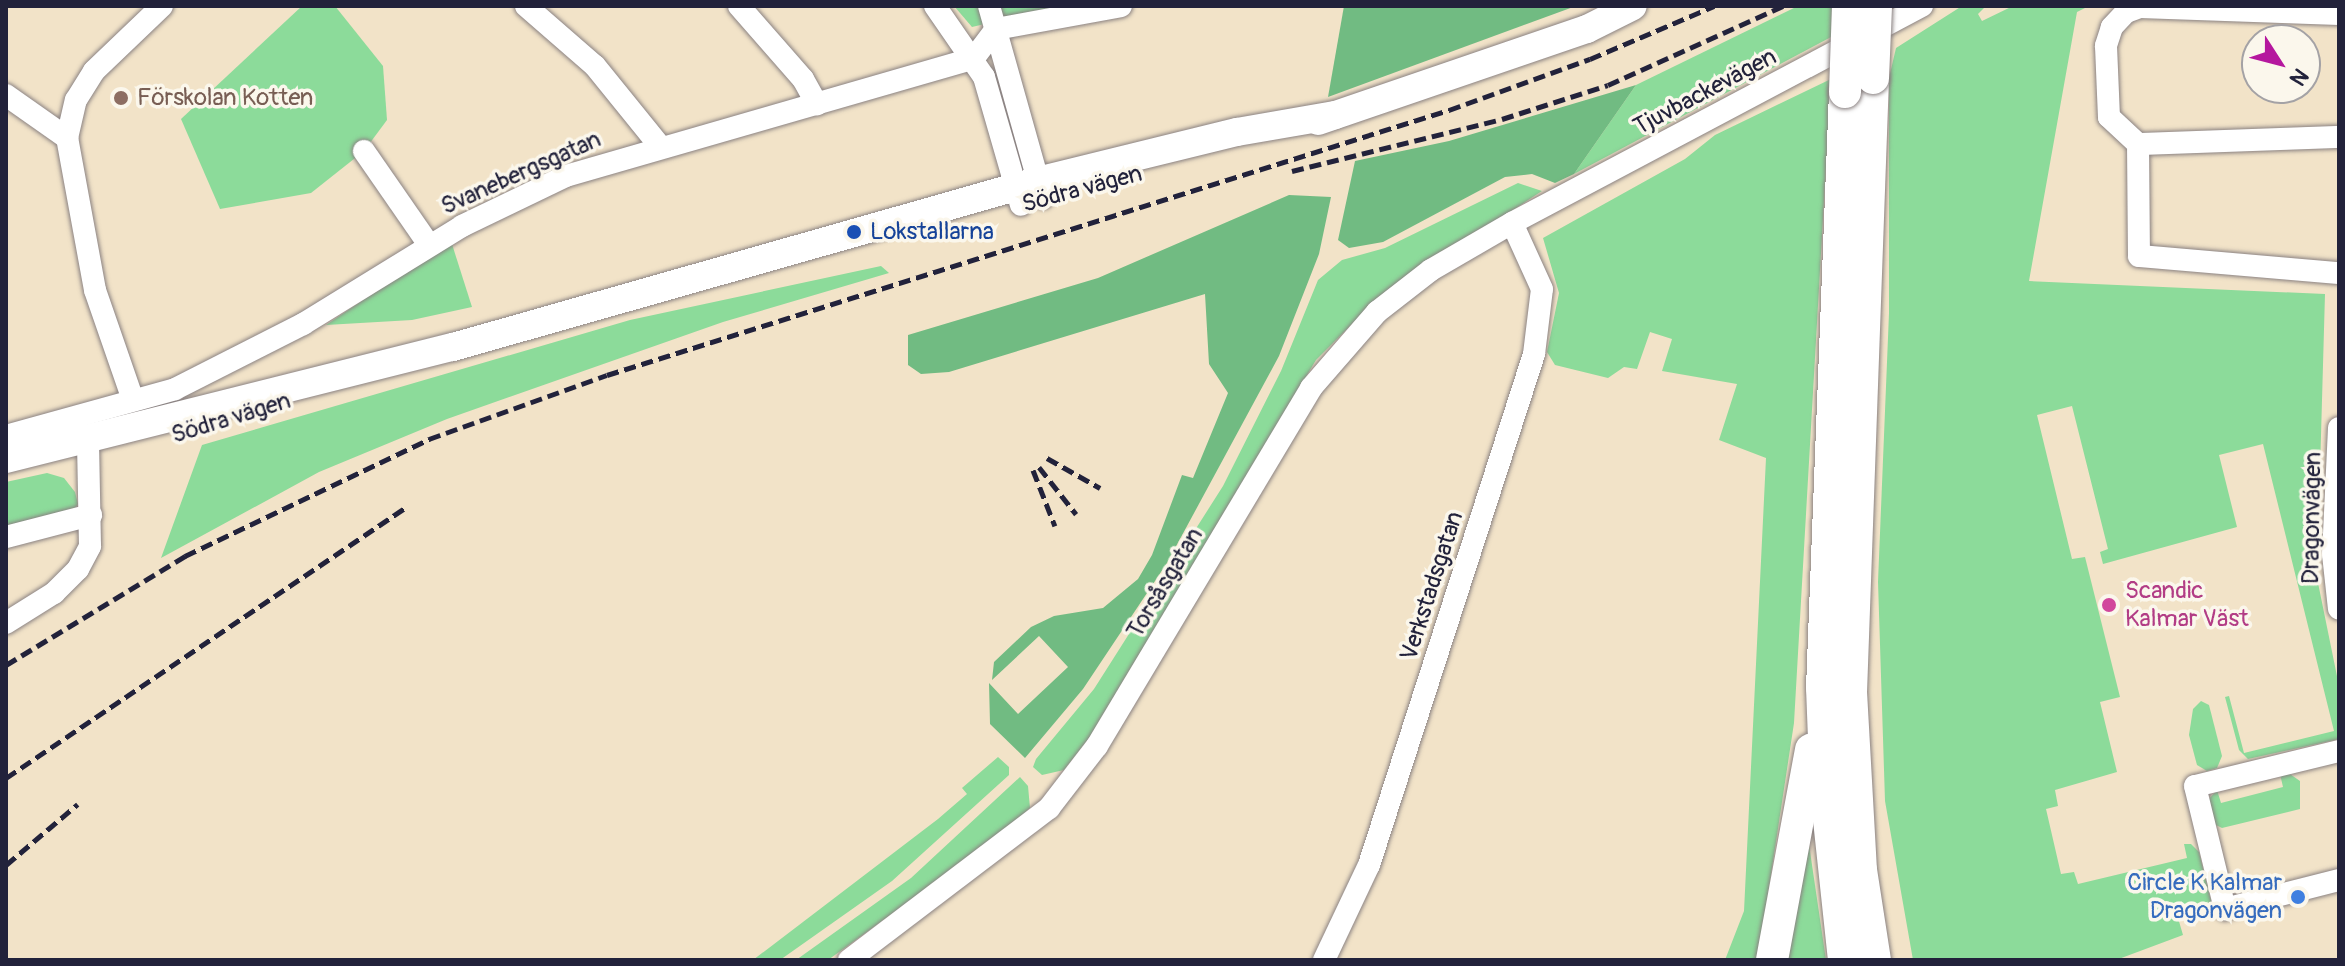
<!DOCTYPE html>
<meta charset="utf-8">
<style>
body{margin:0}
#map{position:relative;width:2345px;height:966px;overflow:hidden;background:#f2e3c8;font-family:Pangolin,sans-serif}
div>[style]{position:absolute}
.green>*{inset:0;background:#8cdb9a}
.forest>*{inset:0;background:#71bb82}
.roads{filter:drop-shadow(0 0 2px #8a8282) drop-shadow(0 0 2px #8a8282)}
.minor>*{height:22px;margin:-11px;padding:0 11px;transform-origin:11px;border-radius:11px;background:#fff}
.major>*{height:28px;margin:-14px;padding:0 14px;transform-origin:14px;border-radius:14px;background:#fff}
.highway>*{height:32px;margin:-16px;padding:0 16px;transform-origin:16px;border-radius:16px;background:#fff}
.rail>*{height:5px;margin-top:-2.5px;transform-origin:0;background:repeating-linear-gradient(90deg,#22223b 0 12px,transparent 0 18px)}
.bridges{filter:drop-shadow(0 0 2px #8a8282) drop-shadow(0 0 2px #8a8282)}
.highway-bridge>*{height:32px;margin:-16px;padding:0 16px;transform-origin:16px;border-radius:16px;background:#fff}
.dots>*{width:22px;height:22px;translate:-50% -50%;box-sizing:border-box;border:4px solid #fbf7ec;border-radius:50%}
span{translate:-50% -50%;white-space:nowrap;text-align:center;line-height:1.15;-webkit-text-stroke:7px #fbf7ec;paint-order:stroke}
.street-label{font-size:24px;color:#22223b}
.education-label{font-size:24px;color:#785e54}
.left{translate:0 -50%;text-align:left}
.transit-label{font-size:24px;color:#164399}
.hotel-label{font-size:24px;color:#b23c85}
.shop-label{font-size:24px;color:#366cbe}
.right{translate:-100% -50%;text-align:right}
.frame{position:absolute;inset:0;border:8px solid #22223b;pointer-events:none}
.north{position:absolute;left:2241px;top:24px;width:80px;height:80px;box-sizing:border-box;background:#fbf7ec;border:2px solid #a4a2a5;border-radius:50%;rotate:126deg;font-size:22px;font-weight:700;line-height:32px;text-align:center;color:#22223b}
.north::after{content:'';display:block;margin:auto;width:28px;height:36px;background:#b5179e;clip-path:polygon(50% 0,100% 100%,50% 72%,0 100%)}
</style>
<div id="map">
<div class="green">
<div style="clip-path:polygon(302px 6px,335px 6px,383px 66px,387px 120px,364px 151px,311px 193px,220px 209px,181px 119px)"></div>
<div style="clip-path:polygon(954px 6px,1060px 6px,972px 27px)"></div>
<div style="clip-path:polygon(1798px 6px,1834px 6px,1833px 36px,1574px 174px,1636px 85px)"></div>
<div style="clip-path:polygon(1962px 6px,1986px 6px,1978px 14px,1982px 21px,2013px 6px,2089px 6px,2077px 12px,2029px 281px,2325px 294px,2317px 578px,2339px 686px,2339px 739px,2248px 759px,2239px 750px,2225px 697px,2229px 696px,2244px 753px,2334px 731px,2263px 444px,2219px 455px,2237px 527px,2103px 564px,2100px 552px,2108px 549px,2072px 406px,2037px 415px,2072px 559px,2085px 557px,2120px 697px,2100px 702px,2117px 772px,2055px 790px,2058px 806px,2046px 809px,2061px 874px,2074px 872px,2078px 884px,2187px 858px,2184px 844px,2191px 844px,2199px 852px,2212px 905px,2178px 918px,2183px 935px,2116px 960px,1913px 960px,1885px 801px,1878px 582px,1889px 313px,1889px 78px,1896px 48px)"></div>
<div style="clip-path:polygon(1831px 79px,1794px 723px,1758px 960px,1725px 960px,1744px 911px,1766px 458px,1719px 440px,1737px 384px,1662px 371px,1672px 339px,1650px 332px,1637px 369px,1624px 367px,1608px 378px,1555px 365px,1547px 352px,1559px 293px,1543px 238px,1685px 159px,1715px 135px)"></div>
<div style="clip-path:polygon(1518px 183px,1542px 191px,1377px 299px,1316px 360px,1089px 738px,1064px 770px,1042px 775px,1033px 767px,1036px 759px,1094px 689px,1223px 486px,1281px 371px,1318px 280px,1342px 260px,1385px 248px)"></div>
<div style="clip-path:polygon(451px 241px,472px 307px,412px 320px,326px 325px)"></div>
<div style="clip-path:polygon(881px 266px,889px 273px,723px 322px,447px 419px,319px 472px,161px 558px,202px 445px,630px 320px)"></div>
<div style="clip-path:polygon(47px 473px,64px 478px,75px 492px,78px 504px,73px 511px,6px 528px,6px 482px)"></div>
<div style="clip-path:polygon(2201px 701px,2209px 705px,2222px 756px,2217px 768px,2207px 771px,2197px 765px,2189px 735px,2193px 709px)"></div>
<div style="clip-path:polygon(998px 757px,1009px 767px,1009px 775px,892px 881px,780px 960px,753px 960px,938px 819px,967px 794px,962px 788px)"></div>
<div style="clip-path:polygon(2287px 772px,2300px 781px,2300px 809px,2222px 828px,2214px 824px,2208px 800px,2217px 790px,2221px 803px,2283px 787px,2280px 774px)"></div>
<div style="clip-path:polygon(1020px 777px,1028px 786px,1030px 808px,998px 837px,828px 960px,796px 960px,911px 878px)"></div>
<div style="clip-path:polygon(1807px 831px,1826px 960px,1784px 960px)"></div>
</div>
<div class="forest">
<div style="clip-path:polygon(1344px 6px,1576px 6px,1328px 97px)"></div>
<div style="clip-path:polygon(1636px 85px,1574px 174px,1555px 183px,1532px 174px,1505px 177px,1383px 242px,1349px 248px,1338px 240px,1355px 161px,1449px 141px)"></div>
<div style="clip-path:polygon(1289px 195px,1331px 197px,1319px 254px,1279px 356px,1167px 563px,1083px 689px,1025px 758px,990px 724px,989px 683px,1018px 714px,1068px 667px,1039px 636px,992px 680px,994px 662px,1031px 627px,1054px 616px,1103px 608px,1138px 579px,1152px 555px,1182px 475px,1193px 478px,1228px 393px,1209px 364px,1205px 294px,949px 372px,921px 374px,908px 365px,908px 335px,1098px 278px)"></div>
</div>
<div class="roads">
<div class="minor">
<div style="left:526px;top:6px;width:91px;rotate:41deg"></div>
<div style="left:595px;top:66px;width:102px;rotate:51deg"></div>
<div style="left:739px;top:6px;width:97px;rotate:48.8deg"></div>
<div style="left:803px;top:79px;width:29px;rotate:61deg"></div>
<div style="left:935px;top:6px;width:86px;rotate:55.4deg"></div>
<div style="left:984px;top:77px;width:133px;rotate:73.9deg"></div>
<div style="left:989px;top:6px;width:199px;rotate:74.3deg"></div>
<div style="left:2339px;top:14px;width:199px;rotate:-178deg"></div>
<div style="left:2140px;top:7px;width:15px;rotate:160deg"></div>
<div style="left:2126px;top:12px;width:21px;rotate:133deg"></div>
<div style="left:2112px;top:27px;width:20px;rotate:108deg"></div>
<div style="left:2106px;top:46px;width:71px;rotate:87.6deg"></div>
<div style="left:2109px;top:117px;width:40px;rotate:43deg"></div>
<div style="left:2138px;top:144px;width:112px;rotate:89.5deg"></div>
<div style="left:2139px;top:256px;width:201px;rotate:4.9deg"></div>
<div style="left:6px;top:95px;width:75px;rotate:35.2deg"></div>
<div style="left:2138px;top:144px;width:201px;rotate:-2deg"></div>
<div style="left:364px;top:151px;width:114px;rotate:55.3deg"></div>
<div style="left:133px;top:400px;width:116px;rotate:-109.1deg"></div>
<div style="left:95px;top:290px;width:155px;rotate:-100.4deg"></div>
<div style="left:67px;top:138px;width:39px;rotate:-77deg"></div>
<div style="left:76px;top:100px;width:34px;rotate:-58deg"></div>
<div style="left:94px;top:71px;width:94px;rotate:-43.7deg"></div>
<div style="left:2339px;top:428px;width:126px;rotate:92.7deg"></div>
<div style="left:2333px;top:554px;width:55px;rotate:83.8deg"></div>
<div style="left:6px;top:436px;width:175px;rotate:-15.5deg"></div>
<div style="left:175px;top:389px;width:144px;rotate:-26.9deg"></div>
<div style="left:303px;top:324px;width:187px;rotate:-31.6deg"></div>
<div style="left:462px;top:226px;width:115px;rotate:-25.7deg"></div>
<div style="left:566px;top:176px;width:425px;rotate:-16.1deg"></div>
<div style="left:974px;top:58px;width:36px;rotate:-53deg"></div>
<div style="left:996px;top:29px;width:127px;rotate:-10.4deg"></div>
<div style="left:6px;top:537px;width:88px;rotate:-14.5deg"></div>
<div style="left:6px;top:623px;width:57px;rotate:-32deg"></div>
<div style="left:54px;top:593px;width:34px;rotate:-45deg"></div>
<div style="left:78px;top:569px;width:26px;rotate:-62deg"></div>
<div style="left:90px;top:546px;width:107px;rotate:-91.1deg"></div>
<div style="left:2339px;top:751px;width:148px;rotate:166.3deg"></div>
<div style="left:2195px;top:786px;width:127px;rotate:76.3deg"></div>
<div style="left:2225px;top:909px;width:118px;rotate:-14.3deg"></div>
<div style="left:849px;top:960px;width:251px;rotate:-37.2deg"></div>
<div style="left:1049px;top:808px;width:78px;rotate:-52.3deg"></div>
<div style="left:1097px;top:746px;width:417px;rotate:-59.1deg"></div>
<div style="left:1311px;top:388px;width:101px;rotate:-49deg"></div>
<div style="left:1377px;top:312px;width:68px;rotate:-37.9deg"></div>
<div style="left:1431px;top:270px;width:94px;rotate:-30.1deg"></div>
<div style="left:1512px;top:223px;width:464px;rotate:-27.9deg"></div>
<div style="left:1324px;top:960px;width:105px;rotate:-64.7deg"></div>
<div style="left:1369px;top:865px;width:537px;rotate:-72.1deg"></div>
<div style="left:1534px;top:354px;width:65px;rotate:-83deg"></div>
<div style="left:1542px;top:289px;width:72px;rotate:-114.4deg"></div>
</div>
<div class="major">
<div style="left:1318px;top:121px;width:284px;rotate:-18.9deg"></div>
<div style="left:1587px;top:29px;width:51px;rotate:-26.6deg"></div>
<div style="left:6px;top:459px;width:461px;rotate:-14.1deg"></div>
<div style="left:453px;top:347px;width:607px;rotate:-15.87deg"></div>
<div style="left:1037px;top:181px;width:206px;rotate:-13.8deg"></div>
<div style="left:1237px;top:132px;width:99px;rotate:-9.8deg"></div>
</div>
<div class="highway">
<div style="left:1873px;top:78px;width:614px;rotate:92.05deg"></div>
<div style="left:1851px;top:692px;width:178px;rotate:86.8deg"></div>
<div style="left:1861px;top:870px;width:91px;rotate:81.2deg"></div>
<div style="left:1772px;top:960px;width:214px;rotate:-79.5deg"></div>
<div style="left:1844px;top:960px;width:170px;rotate:-96.1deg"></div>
<div style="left:1826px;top:791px;width:103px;rotate:-92.2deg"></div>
<div style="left:1822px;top:688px;width:596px;rotate:-87.79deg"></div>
</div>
</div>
<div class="rail">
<div style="left:1292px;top:171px;width:216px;rotate:-13.9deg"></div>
<div style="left:1502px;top:119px;width:111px;rotate:-17.8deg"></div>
<div style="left:1608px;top:85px;width:192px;rotate:-24.3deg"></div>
<div style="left:1047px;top:458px;width:61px;rotate:29.5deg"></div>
<div style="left:1039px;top:467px;width:60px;rotate:51.8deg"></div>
<div style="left:1033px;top:470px;width:60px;rotate:68.6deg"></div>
<div style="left:6px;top:665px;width:210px;rotate:-31.3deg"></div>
<div style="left:185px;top:556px;width:271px;rotate:-25.6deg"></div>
<div style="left:429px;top:439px;width:189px;rotate:-19.8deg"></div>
<div style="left:607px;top:375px;width:883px;rotate:-17.47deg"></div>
<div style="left:1449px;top:110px;width:150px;rotate:-19.9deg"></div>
<div style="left:1590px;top:59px;width:135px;rotate:-23.1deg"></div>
<div style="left:6px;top:778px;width:485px;rotate:-34.1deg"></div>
<div style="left:6px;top:865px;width:94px;rotate:-40.3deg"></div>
</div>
<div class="bridges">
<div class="highway-bridge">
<div style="left:1873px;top:78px;width:72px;rotate:-87.6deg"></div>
<div style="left:1845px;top:92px;width:86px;rotate:-88deg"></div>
</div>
</div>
<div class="dots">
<div style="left:121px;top:98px;background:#8d6e63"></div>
<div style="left:854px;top:232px;background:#1a4fb4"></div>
<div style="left:2109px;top:605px;background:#d1479c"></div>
<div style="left:2298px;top:897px;background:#3f7fe0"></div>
</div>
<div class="street-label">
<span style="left:1705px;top:92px;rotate:-28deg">Tjuvbackevägen</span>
<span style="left:521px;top:173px;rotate:-24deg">Svanebergsgatan</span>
<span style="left:1082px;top:189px;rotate:-15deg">Södra vägen</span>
<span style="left:231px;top:418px;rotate:-17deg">Södra vägen</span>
<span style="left:2312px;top:518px;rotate:-89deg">Dragonvägen</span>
<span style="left:1165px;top:583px;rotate:-59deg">Torsåsgatan</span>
<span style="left:1432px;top:586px;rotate:-72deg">Verkstadsgatan</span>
</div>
<div class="education-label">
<span class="left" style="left:137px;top:98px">Förskolan Kotten</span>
</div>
<div class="transit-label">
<span class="left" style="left:870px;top:232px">Lokstallarna</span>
</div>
<div class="hotel-label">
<span class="left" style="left:2125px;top:605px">Scandic<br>Kalmar Väst</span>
</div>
<div class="shop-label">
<span class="right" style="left:2282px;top:897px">Circle K Kalmar<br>Dragonvägen</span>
</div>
<div class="frame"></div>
<div class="north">N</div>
</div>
